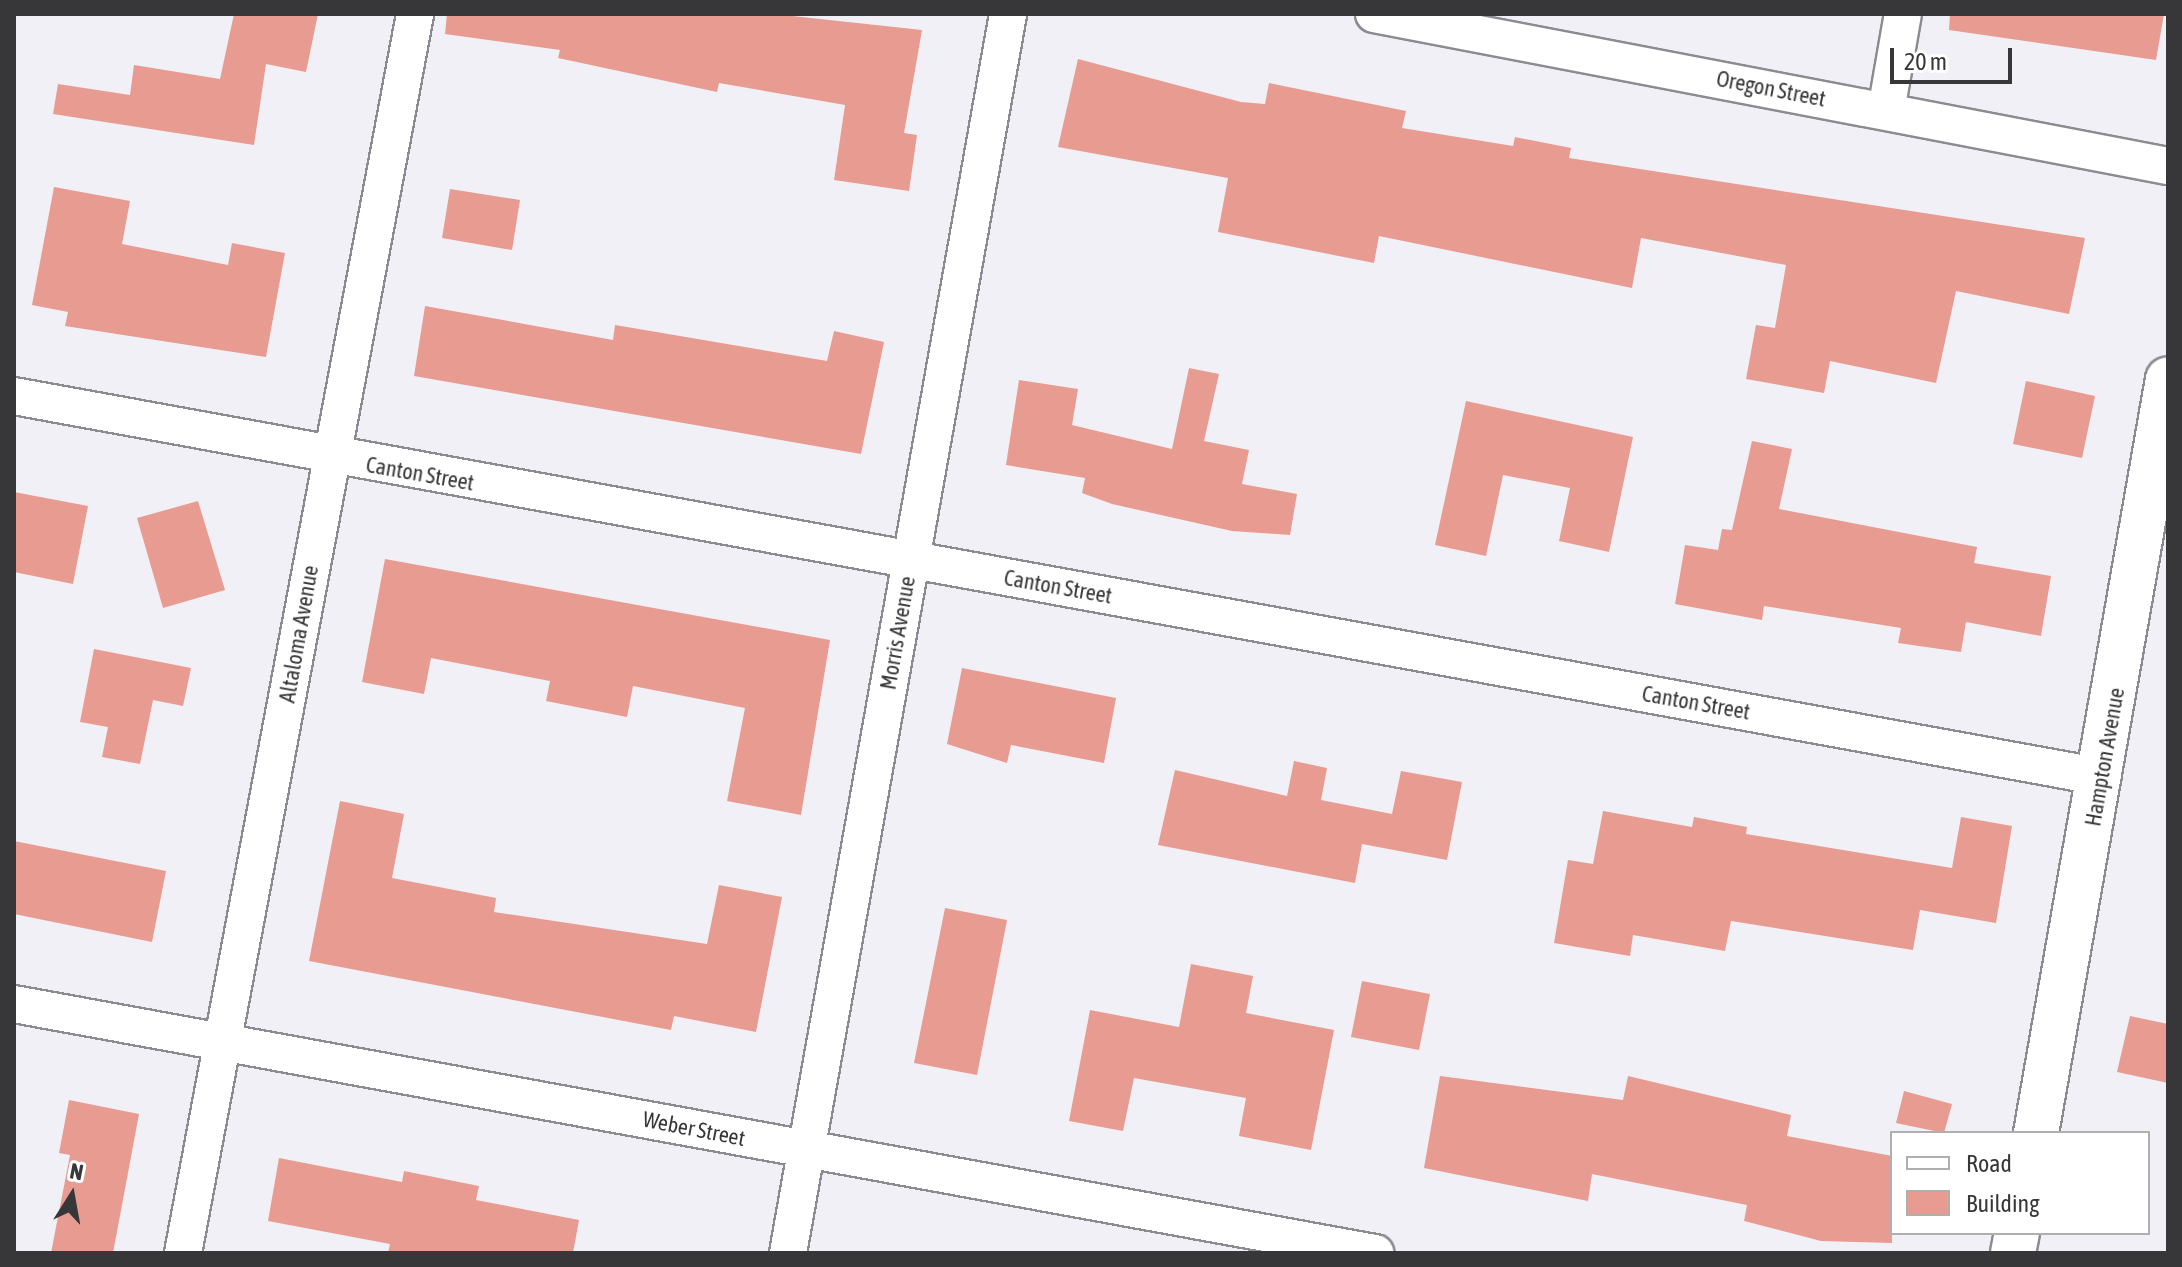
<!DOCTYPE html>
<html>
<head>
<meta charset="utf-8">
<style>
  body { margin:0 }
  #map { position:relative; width:2182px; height:1267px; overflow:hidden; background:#f1f0f7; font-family:"Asap Condensed",sans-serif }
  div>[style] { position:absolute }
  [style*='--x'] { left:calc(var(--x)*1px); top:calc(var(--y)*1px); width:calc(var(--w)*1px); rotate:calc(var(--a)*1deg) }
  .building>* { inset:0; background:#e89b91 }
  .roads { filter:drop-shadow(2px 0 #8b8b91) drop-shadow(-2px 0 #8b8b91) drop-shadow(0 2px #8b8b91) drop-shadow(0 -2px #8b8b91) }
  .minor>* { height:36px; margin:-18px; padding:0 18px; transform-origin:18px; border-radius:18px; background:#fff }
  .tertiary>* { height:44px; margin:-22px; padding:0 22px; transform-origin:22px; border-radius:22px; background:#fff }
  span { translate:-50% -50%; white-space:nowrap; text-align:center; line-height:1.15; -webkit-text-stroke:8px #fff; paint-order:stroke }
  .street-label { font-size:22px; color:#373739 }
  .frame { position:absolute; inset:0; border:16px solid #373739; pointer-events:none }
  .legend { position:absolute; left:1890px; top:1131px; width:260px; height:104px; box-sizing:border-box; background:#fff; border:2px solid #afafb0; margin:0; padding:10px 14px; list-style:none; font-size:24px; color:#373739 }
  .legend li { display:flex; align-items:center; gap:16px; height:40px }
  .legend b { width:40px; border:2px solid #afafb0 }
  .north { position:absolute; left:32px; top:1155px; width:80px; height:80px; -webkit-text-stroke:6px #fff; paint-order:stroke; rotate:11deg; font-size:22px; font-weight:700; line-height:32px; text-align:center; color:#373739 }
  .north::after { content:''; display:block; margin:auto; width:28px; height:36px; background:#373739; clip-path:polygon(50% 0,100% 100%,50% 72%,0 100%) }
  .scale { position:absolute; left:1890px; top:48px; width:122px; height:36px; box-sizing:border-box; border:4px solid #373739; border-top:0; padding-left:10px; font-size:24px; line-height:28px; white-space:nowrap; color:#373739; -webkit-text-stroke:6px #fff; paint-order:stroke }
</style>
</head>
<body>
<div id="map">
  <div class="building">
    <div style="clip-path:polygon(234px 14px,318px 14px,306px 72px,266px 64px,254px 145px,53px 114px,58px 84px,130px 95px,134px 65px,220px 79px)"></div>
    <div style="clip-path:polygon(447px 14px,774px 14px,922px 30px,904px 133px,917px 135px,909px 191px,834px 180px,845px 105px,719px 83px,717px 92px,558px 58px,560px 50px,445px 34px)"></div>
    <div style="clip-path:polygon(1950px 14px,2164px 14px,2156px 60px,1949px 30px)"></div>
    <div style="clip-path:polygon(1078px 59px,1241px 102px,1265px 104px,1269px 83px,1406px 111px,1402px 128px,1513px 146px,1515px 137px,1571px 148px,1569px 158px,2085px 238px,2069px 314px,1956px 291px,1936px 383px,1830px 361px,1824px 393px,1746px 379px,1756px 325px,1775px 328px,1786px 265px,1641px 238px,1632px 288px,1379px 236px,1374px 263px,1218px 232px,1228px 178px,1058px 147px)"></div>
    <div style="clip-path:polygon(54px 187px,130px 201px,122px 244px,228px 265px,232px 243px,285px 253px,266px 357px,65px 326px,68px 312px,32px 305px)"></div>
    <div style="clip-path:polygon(450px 189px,520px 200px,512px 250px,442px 238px)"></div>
    <div style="clip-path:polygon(425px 306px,613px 340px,615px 325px,827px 361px,834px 331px,884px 342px,861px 454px,414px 376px)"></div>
    <div style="clip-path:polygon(1189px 368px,1219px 374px,1204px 441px,1249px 450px,1242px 484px,1297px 494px,1290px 535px,1232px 531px,1112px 504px,1082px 493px,1085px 478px,1006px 465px,1019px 380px,1078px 389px,1072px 425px,1172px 449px)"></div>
    <div style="clip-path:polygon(2026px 381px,2095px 396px,2082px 458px,2013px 444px)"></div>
    <div style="clip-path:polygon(1466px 401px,1633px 437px,1609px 552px,1559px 541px,1570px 488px,1503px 475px,1486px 556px,1435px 545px)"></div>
    <div style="clip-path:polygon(1752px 441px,1792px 449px,1779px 509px,1977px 547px,1974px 563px,2051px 576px,2041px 636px,1966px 622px,1961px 652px,1898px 643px,1901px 628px,1764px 606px,1762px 620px,1675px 604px,1685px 545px,1718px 550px,1722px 529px,1732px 530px)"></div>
    <div style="clip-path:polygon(14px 492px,88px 506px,73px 584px,14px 572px)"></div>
    <div style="clip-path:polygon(198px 501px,225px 590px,163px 608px,137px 518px)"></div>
    <div style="clip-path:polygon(385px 559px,830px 640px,801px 815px,727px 801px,745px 708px,633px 686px,627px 717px,546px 701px,550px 681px,431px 658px,424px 694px,362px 682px)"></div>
    <div style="clip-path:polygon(94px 649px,191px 668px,183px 706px,153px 700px,140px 764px,102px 757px,108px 727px,80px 722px)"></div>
    <div style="clip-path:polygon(962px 668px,1116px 698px,1104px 763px,1011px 745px,1007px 763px,947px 744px)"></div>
    <div style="clip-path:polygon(1294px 761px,1327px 768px,1321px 800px,1392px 814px,1401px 771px,1462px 782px,1447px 860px,1362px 844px,1355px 883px,1158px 845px,1175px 770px,1287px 796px)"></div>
    <div style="clip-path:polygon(340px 801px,404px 814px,392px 878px,496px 898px,494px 912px,707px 944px,719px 885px,782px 897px,756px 1032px,674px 1016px,671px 1030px,309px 961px)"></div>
    <div style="clip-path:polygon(1603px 811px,1692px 827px,1694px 817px,1747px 827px,1746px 834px,1952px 868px,1961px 817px,2012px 826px,1996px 923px,1920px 910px,1913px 950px,1731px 921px,1725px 951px,1633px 935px,1630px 956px,1554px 943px,1568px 860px,1593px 864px)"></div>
    <div style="clip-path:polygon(14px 841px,166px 871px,152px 942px,14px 914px)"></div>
    <div style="clip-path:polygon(945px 908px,1007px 920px,977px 1075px,914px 1063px)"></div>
    <div style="clip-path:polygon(1191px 964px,1253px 976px,1246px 1013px,1334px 1030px,1311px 1150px,1239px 1136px,1246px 1098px,1134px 1078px,1123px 1131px,1069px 1121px,1090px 1010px,1179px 1027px)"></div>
    <div style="clip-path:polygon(1362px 981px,1430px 994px,1419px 1050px,1351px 1037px)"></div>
    <div style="clip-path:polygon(2130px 1016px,2168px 1024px,2168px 1083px,2117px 1072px)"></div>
    <div style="clip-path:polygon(1440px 1076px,1623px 1100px,1628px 1076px,1791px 1115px,1787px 1136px,1892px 1156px,1892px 1243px,1821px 1241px,1744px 1221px,1747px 1205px,1592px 1174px,1588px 1201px,1424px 1168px)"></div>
    <div style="clip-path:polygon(1904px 1091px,1952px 1104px,1944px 1133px,1896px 1123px)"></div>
    <div style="clip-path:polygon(69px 1100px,139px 1114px,113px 1253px,51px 1253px,70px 1155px,59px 1153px)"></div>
    <div style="clip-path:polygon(279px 1158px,402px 1182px,404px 1171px,479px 1186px,476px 1200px,579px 1220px,573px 1253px,388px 1253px,390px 1244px,268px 1221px)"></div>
  </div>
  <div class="roads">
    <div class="minor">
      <div style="--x:1374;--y:14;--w:808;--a:10.84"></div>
      <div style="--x:1886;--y:111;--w:98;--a:-80.1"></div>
      <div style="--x:14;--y:396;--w:2123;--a:10.34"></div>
      <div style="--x:14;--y:1004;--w:1384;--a:10.37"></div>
      <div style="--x:183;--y:1253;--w:1261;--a:-79.39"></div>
      <div style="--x:788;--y:1253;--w:1258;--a:-79.93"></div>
    </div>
    <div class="tertiary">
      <div style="--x:2036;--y:1133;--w:765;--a:-80.07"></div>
      <div style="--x:2013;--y:1253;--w:20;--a:-79"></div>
    </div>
  </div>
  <div class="street-label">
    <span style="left:1771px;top:89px;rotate:11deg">Oregon Street</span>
    <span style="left:420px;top:474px;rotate:10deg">Canton Street</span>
    <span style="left:1058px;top:587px;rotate:10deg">Canton Street</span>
    <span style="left:898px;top:633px;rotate:-80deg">Morris Avenue</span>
    <span style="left:299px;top:634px;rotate:-80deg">Altaloma Avenue</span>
    <span style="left:1696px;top:703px;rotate:10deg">Canton Street</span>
    <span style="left:2105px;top:757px;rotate:-80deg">Hampton Avenue</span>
    <span style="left:694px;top:1129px;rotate:11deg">Weber Street</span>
  </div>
  <div class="frame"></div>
  <ul class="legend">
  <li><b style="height:10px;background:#fff"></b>Road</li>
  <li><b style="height:22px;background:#e89b91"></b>Building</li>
  </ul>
  <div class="north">N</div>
  <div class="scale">20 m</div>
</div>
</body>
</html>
